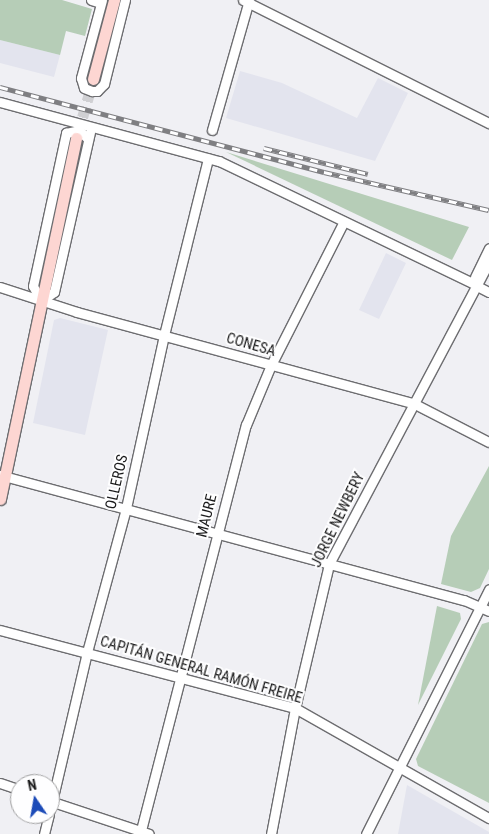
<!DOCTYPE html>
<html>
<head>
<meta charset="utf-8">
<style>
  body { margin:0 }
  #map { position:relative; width:489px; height:834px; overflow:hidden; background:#f0f0f4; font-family:"Roboto Condensed",sans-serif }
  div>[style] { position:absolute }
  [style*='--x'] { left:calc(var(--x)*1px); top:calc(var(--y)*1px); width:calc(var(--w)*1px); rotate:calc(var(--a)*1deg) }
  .built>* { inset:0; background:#e3e4ee }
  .green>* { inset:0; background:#b6cdb7 }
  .major-tunnel>* { height:11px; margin-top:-5.5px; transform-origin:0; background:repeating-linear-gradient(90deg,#d0d0d3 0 11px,transparent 0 16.5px) }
  .roads { filter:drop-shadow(1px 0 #6d6d70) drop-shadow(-1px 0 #6d6d70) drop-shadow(0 1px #6d6d70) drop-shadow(0 -1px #6d6d70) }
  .minor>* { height:9px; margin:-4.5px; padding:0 4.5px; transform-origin:4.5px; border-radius:4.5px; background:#fff }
  .major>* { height:11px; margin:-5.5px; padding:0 5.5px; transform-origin:5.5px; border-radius:5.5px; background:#fdd6d2 }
  .rail>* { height:4.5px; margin-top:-2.25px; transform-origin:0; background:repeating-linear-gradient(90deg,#fefeff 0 8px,#7f7f82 0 16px); box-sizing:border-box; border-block:1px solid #7f7f82 }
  span { translate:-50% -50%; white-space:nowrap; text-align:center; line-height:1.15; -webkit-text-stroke:4px #fefeff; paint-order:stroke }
  .street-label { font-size:15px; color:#1a1a1b }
  .north { position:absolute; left:10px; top:774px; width:50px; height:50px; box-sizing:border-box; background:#fefeff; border:1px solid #a3a3a4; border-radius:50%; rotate:348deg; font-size:14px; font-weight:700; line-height:20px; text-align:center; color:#1a1a1b }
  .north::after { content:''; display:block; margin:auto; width:18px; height:22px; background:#1c4bb8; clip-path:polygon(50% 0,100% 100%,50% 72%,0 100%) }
</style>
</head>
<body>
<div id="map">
  <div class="built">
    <div style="clip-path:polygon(0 40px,60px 55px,54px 77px,0 63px)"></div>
    <div style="clip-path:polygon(240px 71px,282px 83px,357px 118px,378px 78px,408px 93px,375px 161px,226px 118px)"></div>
    <div style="clip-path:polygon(386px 253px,406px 263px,379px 319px,359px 310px)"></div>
    <div style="clip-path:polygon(60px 318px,108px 330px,85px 435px,33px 423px,54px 320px)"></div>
    <div style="clip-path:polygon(407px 785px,489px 832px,489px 834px,398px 834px)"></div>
  </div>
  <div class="green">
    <div style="clip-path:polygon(0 0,62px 0,92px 9px,85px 36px,66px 31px,60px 55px,0 40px)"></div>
    <div style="clip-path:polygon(226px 152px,469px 227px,452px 260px)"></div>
    <div style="clip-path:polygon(489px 466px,489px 569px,480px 588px,471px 592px,441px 584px,451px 536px)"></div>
    <div style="clip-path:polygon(437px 606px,460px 613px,461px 619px,418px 705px)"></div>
    <div style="clip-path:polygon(489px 622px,489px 803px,418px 766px,416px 759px,482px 624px)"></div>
  </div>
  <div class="major-tunnel">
    <div style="--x:78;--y:133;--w:54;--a:-73.9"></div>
  </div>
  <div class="roads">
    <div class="minor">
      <div style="--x:91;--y:0;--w:10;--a:17"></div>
      <div style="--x:102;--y:0;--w:81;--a:105.1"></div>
      <div style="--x:81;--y:78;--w:10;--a:73"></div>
      <div style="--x:84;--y:88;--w:9;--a:21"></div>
      <div style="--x:92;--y:91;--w:5;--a:0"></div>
      <div style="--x:97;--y:91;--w:10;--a:-45"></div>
      <div style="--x:104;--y:84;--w:87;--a:-76"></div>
      <div style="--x:243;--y:0;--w:275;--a:26.6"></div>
      <div style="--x:0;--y:102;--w:227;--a:15.1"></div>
      <div style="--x:219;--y:161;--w:281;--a:25.7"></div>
      <div style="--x:212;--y:130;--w:135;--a:-74.1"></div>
      <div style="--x:475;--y:277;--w:32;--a:-64"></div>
      <div style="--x:477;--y:286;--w:13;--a:27"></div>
      <div style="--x:0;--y:287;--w:81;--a:18"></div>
      <div style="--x:77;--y:312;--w:348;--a:15.2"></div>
      <div style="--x:413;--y:403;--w:85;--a:27.2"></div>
      <div style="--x:41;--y:301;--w:17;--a:-118"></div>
      <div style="--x:33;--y:286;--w:157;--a:-77.8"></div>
      <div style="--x:66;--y:133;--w:13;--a:-13"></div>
      <div style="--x:79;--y:130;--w:11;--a:45"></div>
      <div style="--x:41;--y:301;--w:16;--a:-35"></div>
      <div style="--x:54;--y:292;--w:164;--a:-77.3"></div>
      <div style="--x:0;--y:475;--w:481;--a:15.1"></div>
      <div style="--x:464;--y:600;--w:27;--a:24"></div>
      <div style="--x:0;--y:630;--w:305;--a:14.8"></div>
      <div style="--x:295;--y:708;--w:223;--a:29.6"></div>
      <div style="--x:0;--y:783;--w:21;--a:19"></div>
      <div style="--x:50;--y:801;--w:104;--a:18.4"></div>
      <div style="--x:50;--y:810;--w:162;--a:-76.8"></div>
      <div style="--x:87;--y:652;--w:149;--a:-74.8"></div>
      <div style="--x:126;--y:508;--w:177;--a:-77.6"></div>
      <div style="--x:164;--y:335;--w:182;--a:-76"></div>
      <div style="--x:44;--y:834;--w:21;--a:-76"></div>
      <div style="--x:140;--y:834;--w:423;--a:-75.5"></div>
      <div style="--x:246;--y:425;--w:65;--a:-67.4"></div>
      <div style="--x:271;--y:365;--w:161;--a:-63.1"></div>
      <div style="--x:271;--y:834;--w:128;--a:-79.2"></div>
      <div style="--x:295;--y:708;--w:148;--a:-76.7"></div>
      <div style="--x:329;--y:564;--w:342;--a:-62.1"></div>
      <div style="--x:366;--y:834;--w:274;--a:-63.3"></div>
    </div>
    <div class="major">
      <div style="--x:93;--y:79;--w:82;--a:-75.1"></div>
      <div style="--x:0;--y:499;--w:369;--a:-78.1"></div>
    </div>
  </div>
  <div class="rail">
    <div style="--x:0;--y:87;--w:335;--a:14.7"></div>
    <div style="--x:324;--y:172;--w:169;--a:13"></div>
    <div style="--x:264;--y:148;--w:107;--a:14"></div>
  </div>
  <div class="street-label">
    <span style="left:251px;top:345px;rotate:16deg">CONESA</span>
    <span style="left:117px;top:482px;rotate:-77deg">OLLEROS</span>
    <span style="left:207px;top:516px;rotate:-76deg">MAURE</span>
    <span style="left:338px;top:520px;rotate:-64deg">JORGE NEWBERY</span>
    <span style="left:201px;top:670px;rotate:16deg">CAPITÁN GENERAL RAMÓN FREIRE</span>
  </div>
  <div class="north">N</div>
</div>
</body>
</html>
